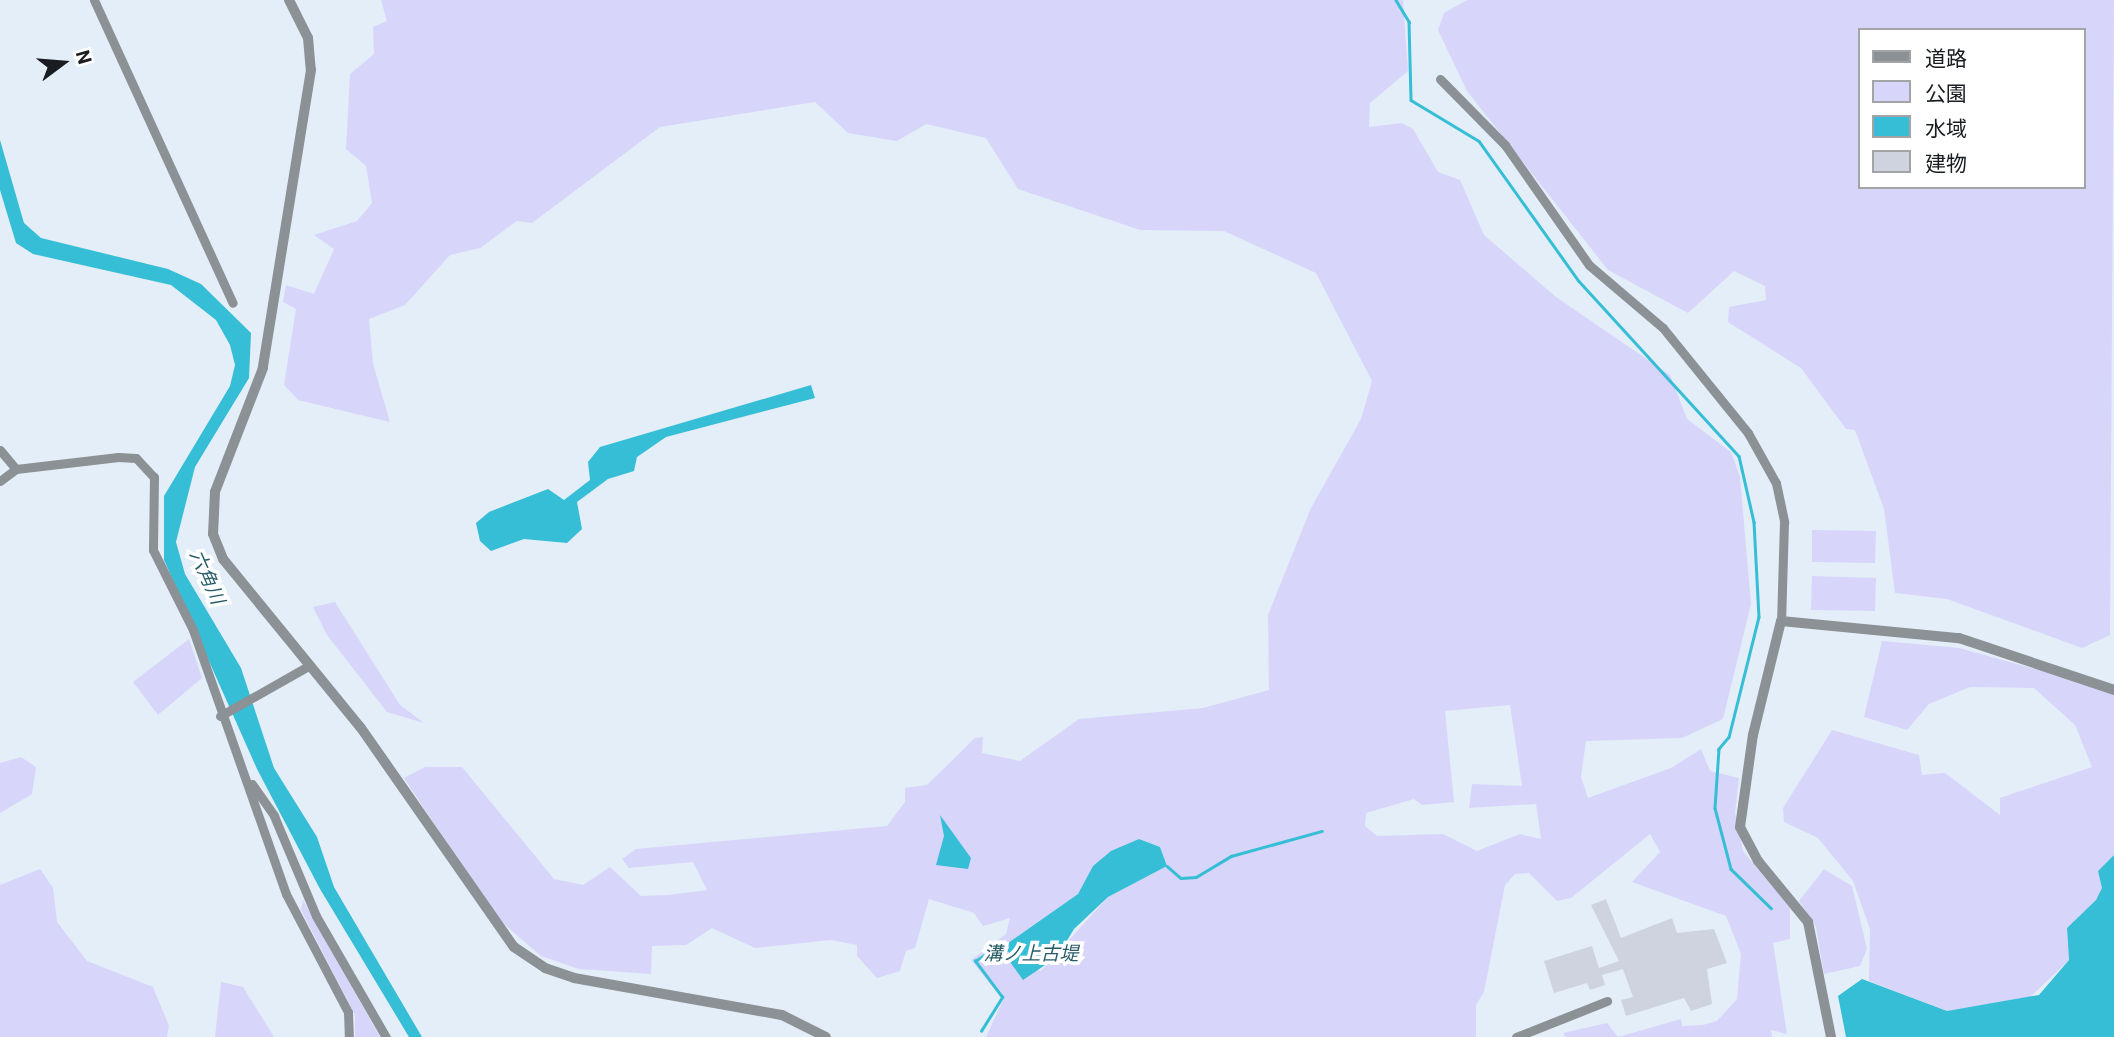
<!DOCTYPE html>
<html>
<head>
<meta charset="utf-8">
<style>
  body { margin:0 }
  #map { position:relative; width:2114px; height:1037px; overflow:hidden; background:#e4eef8; font-family:Roboto,"Noto Sans JP",sans-serif }
  div>[style] { position:absolute }
  [style*='--x'] { left:calc(var(--x)*1px); top:calc(var(--y)*1px); width:calc(var(--w)*1px); rotate:calc(var(--a)*1deg) }
  .green>* { inset:0; background:#d7d5fa }
  .water>* { inset:0; background:#35bed5 }
  .stream>* { height:2.5px; margin:-1.25px; padding:0 1.25px; transform-origin:1.25px; border-radius:1.25px; background:#35bed5 }
  .building>* { inset:0; background:#ced3df }
  .minor>* { height:9px; margin:-4.5px; padding:0 4.5px; transform-origin:4.5px; border-radius:4.5px; background:#8b9194 }
  .tertiary>* { height:10px; margin:-5px; padding:0 5px; transform-origin:5px; border-radius:5px; background:#8b9194 }
  span { translate:-50% -50%; white-space:nowrap; text-align:center; line-height:1.15; -webkit-text-stroke:7px #fff; paint-order:stroke }
  .water-label { font-size:19px; color:#275d67; font-style:italic }
  .legend { position:absolute; left:1858px; top:28px; width:228px; height:161px; box-sizing:border-box; background:#fff; border:2px solid #a3a4a6; margin:0; padding:9px 12px; list-style:none; font-size:21px; color:#191c20 }
  .legend li { display:flex; align-items:center; gap:14px; height:35px }
  .legend b { width:35px; border:2px solid #a3a4a6 }
  .north { position:absolute; left:28px; top:28px; width:70px; height:70px; -webkit-text-stroke:5px #fff; paint-order:stroke; rotate:74deg; font-size:19px; font-weight:700; line-height:28px; text-align:center; color:#191c20 }
  .north::after { content:''; display:block; margin:auto; width:24px; height:32px; background:#191c20; clip-path:polygon(50% 0,100% 100%,50% 72%,0 100%) }
</style>
</head>
<body>
<div id="map">
  <div class="green">
    <div style="clip-path:polygon(evenodd,381px 0,1403px 0,1408px 71px,1370px 103px,1369px 127px,1402px 123px,1413px 129px,1438px 172px,1460px 180px,1484px 235px,1556px 297px,1670px 375px,1687px 419px,1731px 452px,1740px 477px,1751px 604px,1723px 719px,1682px 738px,1586px 741px,1581px 777px,1588px 798px,1671px 768px,1701px 749px,1710px 771px,1739px 778px,1735px 813px,1743px 851px,1790px 908px,1790px 939px,1773px 943px,1787px 1034px,1771px 1030px,1772px 1037px,1566px 1037px,1563px 1033px,1607px 1023px,1618px 1037px,1681px 1019px,1682px 1026px,1703px 1025px,1717px 1021px,1737px 999px,1741px 954px,1726px 916px,1632px 882px,1660px 852px,1650px 834px,1571px 898px,1557px 901px,1529px 873px,1515px 874px,1505px 885px,1484px 992px,1476px 1005px,1476px 1037px,986px 1037px,1003px 1000px,971px 960px,1006px 934px,1010px 918px,983px 926px,974px 913px,929px 899px,915px 948px,906px 951px,900px 971px,877px 978px,857px 956px,857px 945px,831px 940px,755px 948px,712px 928px,686px 945px,652px 946px,651px 974px,579px 969px,541px 956px,496px 917px,404px 778px,425px 767px,462px 767px,554px 879px,583px 885px,610px 867px,641px 896px,669px 895px,707px 890px,693px 862px,629px 868px,622px 859px,636px 849px,887px 826px,905px 802px,905px 788px,927px 785px,975px 738px,983px 737px,982px 753px,1020px 761px,1079px 719px,1203px 708px,1269px 690px,1268px 615px,1311px 508px,1361px 419px,1372px 381px,1316px 273px,1224px 231px,1140px 230px,1018px 189px,986px 138px,926px 124px,897px 141px,848px 133px,815px 102px,660px 127px,532px 223px,517px 221px,480px 248px,450px 255px,405px 305px,369px 319px,373px 364px,390px 422px,298px 400px,284px 385px,296px 309px,283px 302px,286px 285px,314px 294px,334px 249px,314px 235px,357px 221px,372px 203px,366px 166px,346px 149px,350px 74px,374px 54px,373px 27px,387px 21px,381px 0,1510px 705px,1522px 786px,1472px 784px,1469px 808px,1536px 804px,1541px 839px,1520px 834px,1477px 851px,1443px 834px,1377px 836px,1365px 826px,1366px 813px,1414px 799px,1422px 805px,1454px 802px,1445px 711px,1510px 705px,381px 0,1139px 839px,1160px 847px,1167px 866px,1108px 897px,1041px 971px,1010px 962px,1008px 943px,1078px 894px,1093px 866px,1139px 839px)"></div>
    <div style="clip-path:polygon(evenodd,1467px 0,2114px 0,2110px 635px,2082px 648px,1947px 599px,1895px 593px,1884px 509px,1855px 430px,1846px 429px,1801px 368px,1728px 322px,1729px 307px,1766px 300px,1765px 286px,1734px 271px,1688px 313px,1608px 270px,1467px 91px,1438px 30px,1444px 13px,1467px 0,1860px 30px,2084px 30px,2084px 187px,1860px 187px,1860px 30px)"></div>
    <div style="clip-path:polygon(1812px 530px,1876px 531px,1875px 563px,1812px 562px)"></div>
    <div style="clip-path:polygon(1812px 576px,1876px 578px,1875px 611px,1811px 610px)"></div>
    <div style="clip-path:polygon(335px 602px,400px 705px,424px 723px,387px 712px,327px 635px,313px 607px)"></div>
    <div style="clip-path:polygon(189px 639px,202px 678px,158px 715px,133px 682px)"></div>
    <div style="clip-path:polygon(1882px 641px,1959px 648px,2114px 691px,2114px 855px,2098px 871px,2103px 888px,2096px 900px,2067px 928px,2069px 960px,2027px 1000px,1947px 1011px,1869px 981px,1870px 929px,1853px 881px,1818px 838px,1784px 822px,1783px 808px,1832px 730px,1919px 755px,1922px 775px,1945px 773px,2000px 815px,2000px 798px,2092px 767px,2075px 725px,2034px 688px,1970px 687px,1929px 704px,1907px 730px,1864px 717px)"></div>
    <div style="clip-path:polygon(21px 757px,36px 767px,32px 794px,0 813px,0 763px)"></div>
    <div style="clip-path:polygon(40px 869px,53px 888px,57px 922px,87px 961px,153px 987px,169px 1026px,167px 1037px,0 1037px,0 885px)"></div>
    <div style="clip-path:polygon(1824px 869px,1852px 886px,1867px 949px,1860px 966px,1824px 974px,1816px 927px,1799px 901px)"></div>
    <div style="clip-path:polygon(303px 900px,380px 1037px,355px 1037px,355px 1015px,301px 910px)"></div>
    <div style="clip-path:polygon(221px 982px,243px 987px,274px 1037px,215px 1037px)"></div>
  </div>
  <div class="water">
    <div style="clip-path:polygon(0 140px,24px 223px,41px 238px,168px 269px,201px 284px,251px 333px,249px 378px,195px 467px,176px 542px,185px 574px,241px 668px,274px 768px,317px 837px,334px 887px,422px 1037px,409px 1037px,320px 889px,257px 769px,164px 560px,164px 496px,230px 386px,235px 365px,230px 345px,216px 320px,171px 285px,33px 254px,16px 243px,0 190px)"></div>
    <div style="clip-path:polygon(811px 385px,815px 398px,666px 437px,637px 457px,634px 471px,608px 479px,577px 502px,582px 529px,567px 543px,524px 539px,491px 551px,480px 541px,476px 523px,489px 512px,548px 489px,564px 500px,590px 480px,588px 462px,600px 447px)"></div>
    <div style="clip-path:polygon(940px 815px,971px 858px,968px 869px,936px 865px,944px 836px)"></div>
    <div style="clip-path:polygon(1139px 839px,1160px 847px,1167px 866px,1108px 897px,1074px 929px,1057px 957px,1023px 980px,1010px 962px,1008px 943px,1078px 894px,1093px 866px,1111px 851px)"></div>
    <div style="clip-path:polygon(2114px 855px,2114px 1037px,1846px 1037px,1838px 996px,1862px 979px,1947px 1011px,2039px 995px,2069px 960px,2067px 928px,2096px 900px,2102px 888px,2098px 871px)"></div>
  </div>
  <div class="stream">
    <div style="--x:1396;--y:0;--w:26;--a:59"></div>
    <div style="--x:1409;--y:22;--w:78;--a:88.5"></div>
    <div style="--x:1411;--y:100;--w:79;--a:31.1"></div>
    <div style="--x:1479;--y:141;--w:172;--a:54.5"></div>
    <div style="--x:1579;--y:281;--w:237;--a:47.6"></div>
    <div style="--x:1739;--y:456;--w:68;--a:77.2"></div>
    <div style="--x:1754;--y:522;--w:95;--a:87"></div>
    <div style="--x:1759;--y:617;--w:124;--a:104"></div>
    <div style="--x:1729;--y:737;--w:16;--a:130"></div>
    <div style="--x:1719;--y:749;--w:59;--a:93.9"></div>
    <div style="--x:1715;--y:808;--w:63;--a:75.3"></div>
    <div style="--x:1731;--y:869;--w:56;--a:44.3"></div>
    <div style="--x:1167;--y:866;--w:18;--a:41"></div>
    <div style="--x:1181;--y:878;--w:15;--a:-4"></div>
    <div style="--x:1196;--y:877;--w:41;--a:-31"></div>
    <div style="--x:1231;--y:856;--w:94;--a:-15.4"></div>
    <div style="--x:981;--y:1031;--w:40;--a:-58"></div>
    <div style="--x:1002;--y:997;--w:45;--a:-126.9"></div>
    <div style="--x:975;--y:961;--w:22;--a:-32"></div>
    <div style="--x:994;--y:949;--w:15;--a:4"></div>
  </div>
  <div class="building">
    <div style="clip-path:polygon(1606px 899px,1621px 938px,1672px 918px,1677px 933px,1714px 929px,1727px 963px,1707px 969px,1712px 1004px,1691px 1011px,1684px 998px,1626px 1016px,1621px 1000px,1633px 997px,1623px 969px,1602px 975px,1605px 985px,1590px 990px,1587px 983px,1554px 993px,1544px 961px,1592px 946px,1599px 968px,1619px 961px,1591px 905px)"></div>
  </div>
  <div class="minor">
    <div style="--x:94;--y:0;--w:333;--a:65.4"></div>
    <div style="--x:1440;--y:79;--w:93;--a:45.4"></div>
    <div style="--x:1505;--y:145;--w:146;--a:55"></div>
    <div style="--x:1589;--y:265;--w:97;--a:40.4"></div>
    <div style="--x:1663;--y:328;--w:135;--a:51"></div>
    <div style="--x:1748;--y:433;--w:57;--a:60.8"></div>
    <div style="--x:1776;--y:483;--w:40;--a:78"></div>
    <div style="--x:1784;--y:522;--w:99;--a:91.7"></div>
    <div style="--x:0;--y:450;--w:25;--a:50"></div>
    <div style="--x:16;--y:469;--w:103;--a:-6.7"></div>
    <div style="--x:118;--y:457;--w:18;--a:3"></div>
    <div style="--x:136;--y:458;--w:26;--a:47"></div>
    <div style="--x:154;--y:477;--w:73;--a:90.8"></div>
    <div style="--x:153;--y:550;--w:89;--a:63.4"></div>
    <div style="--x:193;--y:630;--w:280;--a:70.6"></div>
    <div style="--x:286;--y:894;--w:133;--a:62.3"></div>
    <div style="--x:348;--y:1012;--w:25;--a:88"></div>
    <div style="--x:0;--y:481;--w:20;--a:-37"></div>
    <div style="--x:220;--y:716;--w:103;--a:-29.5"></div>
    <div style="--x:252;--y:784;--w:39;--a:55"></div>
    <div style="--x:274;--y:816;--w:108;--a:67.2"></div>
    <div style="--x:316;--y:916;--w:140;--a:60"></div>
    <div style="--x:1516;--y:1037;--w:98;--a:-21.6"></div>
  </div>
  <div class="tertiary">
    <div style="--x:289;--y:0;--w:42;--a:63.4"></div>
    <div style="--x:308;--y:38;--w:32;--a:85"></div>
    <div style="--x:311;--y:70;--w:302;--a:99.2"></div>
    <div style="--x:263;--y:368;--w:133;--a:111.2"></div>
    <div style="--x:215;--y:492;--w:42;--a:92.7"></div>
    <div style="--x:213;--y:534;--w:27;--a:68"></div>
    <div style="--x:223;--y:559;--w:218;--a:50.8"></div>
    <div style="--x:361;--y:728;--w:267;--a:55.1"></div>
    <div style="--x:514;--y:947;--w:37;--a:34"></div>
    <div style="--x:545;--y:968;--w:31;--a:19"></div>
    <div style="--x:574;--y:978;--w:211;--a:10.1"></div>
    <div style="--x:782;--y:1015;--w:49;--a:26.6"></div>
    <div style="--x:1831;--y:1037;--w:117;--a:-101.3"></div>
    <div style="--x:1808;--y:922;--w:79;--a:-129.3"></div>
    <div style="--x:1758;--y:861;--w:38;--a:-118"></div>
    <div style="--x:1740;--y:827;--w:93;--a:-82"></div>
    <div style="--x:1753;--y:735;--w:117;--a:-76.2"></div>
    <div style="--x:1781;--y:621;--w:179;--a:5.5"></div>
    <div style="--x:1959;--y:638;--w:163;--a:18.5"></div>
  </div>
  <div class="water-label">
    <span style="left:207px;top:577px;rotate:66deg">六角川</span>
    <span style="left:1031px;top:954px">溝ノ上古堤</span>
  </div>
  <ul class="legend">
  <li><b style="height:9px;background:#8b9194"></b>道路</li>
  <li><b style="height:19px;background:#d7d5fa"></b>公園</li>
  <li><b style="height:19px;background:#35bed5"></b>水域</li>
  <li><b style="height:19px;background:#ced3df"></b>建物</li>
  </ul>
  <div class="north">N</div>
</div>
</body>
</html>
